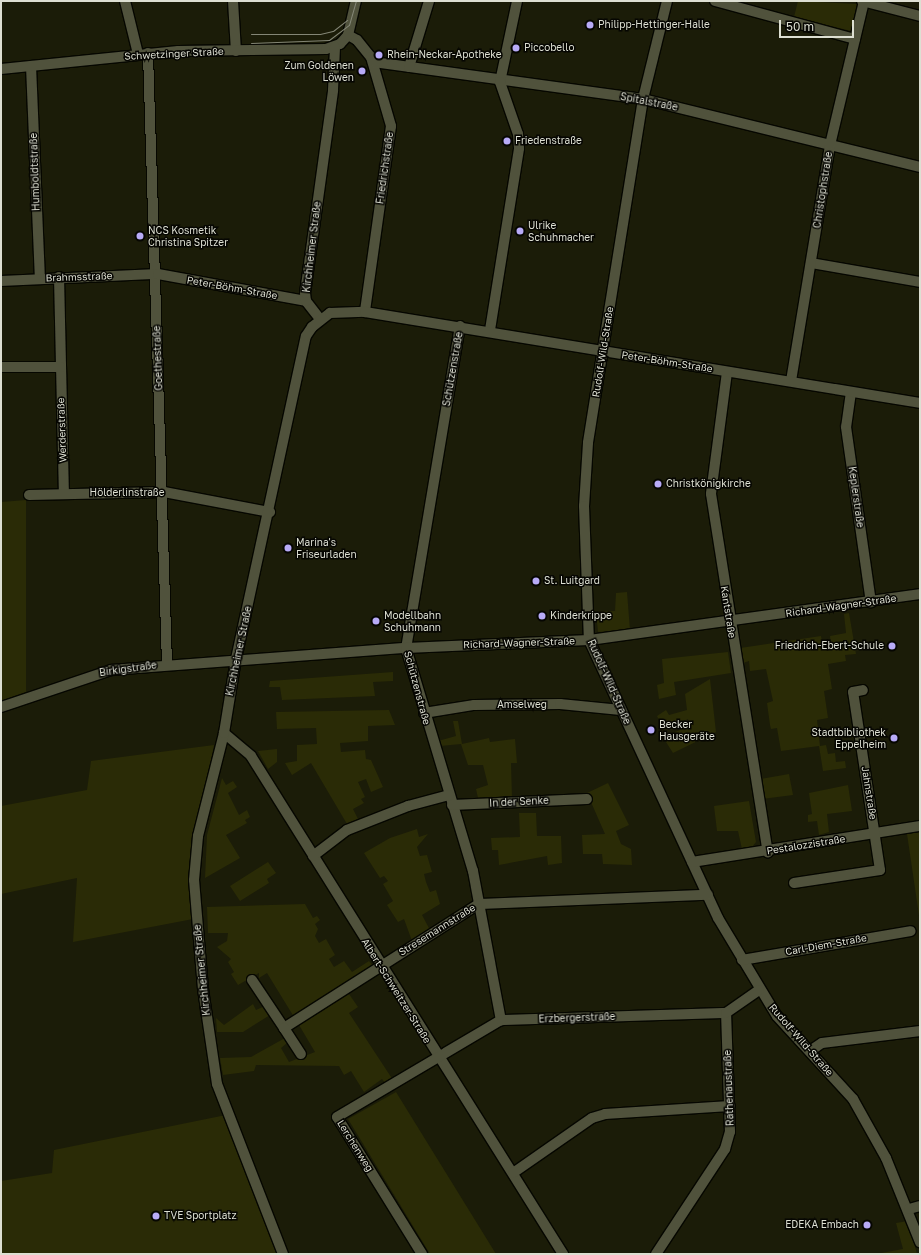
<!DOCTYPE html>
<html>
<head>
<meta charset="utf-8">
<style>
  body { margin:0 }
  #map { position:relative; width:921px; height:1255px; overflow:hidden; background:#1b1c08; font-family:"Golos Text",sans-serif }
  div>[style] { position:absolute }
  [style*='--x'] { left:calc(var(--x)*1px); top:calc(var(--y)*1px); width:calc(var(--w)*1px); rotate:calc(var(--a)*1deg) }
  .green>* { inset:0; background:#2a2b06 }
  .roads { filter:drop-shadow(1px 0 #060700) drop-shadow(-1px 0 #060700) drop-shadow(0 1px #060700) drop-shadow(0 -1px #060700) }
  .minor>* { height:10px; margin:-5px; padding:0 5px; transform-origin:5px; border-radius:5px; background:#50523c }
  .tram>* { height:1px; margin:-0.5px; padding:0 0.5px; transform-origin:0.5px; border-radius:0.5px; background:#848676 }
  .dots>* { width:11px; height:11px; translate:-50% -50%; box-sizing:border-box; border:2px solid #060602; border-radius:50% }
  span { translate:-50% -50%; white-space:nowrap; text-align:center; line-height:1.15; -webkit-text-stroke:3px #060602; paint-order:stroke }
  .poi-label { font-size:10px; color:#dddfd2 }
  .left { translate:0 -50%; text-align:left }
  .right { translate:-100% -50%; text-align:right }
  .street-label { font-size:10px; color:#dddfd2 }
  .frame { position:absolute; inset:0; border:2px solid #dddfd2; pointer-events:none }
  .scale { position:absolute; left:779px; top:20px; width:75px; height:18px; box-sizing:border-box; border:2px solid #dddfd2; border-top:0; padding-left:5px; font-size:12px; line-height:14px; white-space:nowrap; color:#dddfd2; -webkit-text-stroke:3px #060602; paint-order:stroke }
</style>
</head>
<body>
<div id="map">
  <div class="green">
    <div style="clip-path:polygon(798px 1px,857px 4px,851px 31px,794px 17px)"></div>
    <div style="clip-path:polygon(26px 500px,26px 692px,1px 701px,1px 502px)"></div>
    <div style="clip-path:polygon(627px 592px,630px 630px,598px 632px,596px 612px,615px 611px,616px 593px)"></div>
    <div style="clip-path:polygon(849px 613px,856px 654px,845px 655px,846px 661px,828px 664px,832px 689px,824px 691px,828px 718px,817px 720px,820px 746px,826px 745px,828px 754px,835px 753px,836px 762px,845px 761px,846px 768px,823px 771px,819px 746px,781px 751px,777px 728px,771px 729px,770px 725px,767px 703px,773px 701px,766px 669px,750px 671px,749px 661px,743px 663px,740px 648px,821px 636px,823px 647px,831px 646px,830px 636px,846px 633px,844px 614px)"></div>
    <div style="clip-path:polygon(728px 652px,731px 673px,674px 682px,676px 695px,659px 699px,657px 685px,664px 683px,662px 659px)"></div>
    <div style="clip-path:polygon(393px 672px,393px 681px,373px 682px,375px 696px,282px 700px,280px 687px,269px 687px,270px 681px)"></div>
    <div style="clip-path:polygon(710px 679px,716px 732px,673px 753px,666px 742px,668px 735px,689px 726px,688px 719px,671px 728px,666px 719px,660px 722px,657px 716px,666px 710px,669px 715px,687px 710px,685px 694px)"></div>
    <div style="clip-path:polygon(389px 710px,395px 725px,368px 726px,368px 741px,340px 743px,341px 752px,365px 750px,366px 759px,371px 760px,383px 787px,371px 792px,366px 779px,358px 782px,365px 797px,361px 799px,364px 803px,353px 809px,358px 819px,347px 824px,311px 763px,292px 775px,285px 763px,297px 761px,297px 745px,317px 744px,316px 728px,277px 729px,276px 712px)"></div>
    <div style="clip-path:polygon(453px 721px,458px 721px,462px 744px,489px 738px,490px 742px,515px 739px,517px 763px,511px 763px,512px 798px,478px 798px,476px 789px,488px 785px,483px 765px,468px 765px,461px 744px,440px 746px,438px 741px,456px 736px)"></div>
    <div style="clip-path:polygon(214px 745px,205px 791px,193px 919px,73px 942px,77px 878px,1px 894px,1px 806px,87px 790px,91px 761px)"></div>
    <div style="clip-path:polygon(277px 749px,277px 762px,268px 769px,258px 751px)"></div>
    <div style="clip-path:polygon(789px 774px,793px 795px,762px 799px,760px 779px)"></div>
    <div style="clip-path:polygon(222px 778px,226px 785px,233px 781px,237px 787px,228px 793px,239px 815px,247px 810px,250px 817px,245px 820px,247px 823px,226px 835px,240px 858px,205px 878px,207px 835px)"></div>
    <div style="clip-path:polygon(608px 783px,629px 825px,616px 831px,621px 844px,631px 849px,632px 865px,603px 864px,602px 854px,583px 854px,582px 835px,605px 834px,587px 793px)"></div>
    <div style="clip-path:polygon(848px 785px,852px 811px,827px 814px,829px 832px,819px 835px,817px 821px,808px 822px,808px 815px,812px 814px,809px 793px)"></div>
    <div style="clip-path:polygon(749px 801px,756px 842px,752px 847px,742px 849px,738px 831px,717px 831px,714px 806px)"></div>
    <div style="clip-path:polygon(519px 813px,536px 813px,537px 836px,561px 836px,562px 863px,548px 865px,547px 856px,499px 865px,498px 850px,492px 850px,491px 838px,520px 837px)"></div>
    <div style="clip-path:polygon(417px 829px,419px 837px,428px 834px,417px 847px,420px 856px,427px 855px,432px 872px,424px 874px,426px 882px,430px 892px,436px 890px,440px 904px,422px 915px,430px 930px,412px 941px,404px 919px,398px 922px,387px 905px,393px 901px,383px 884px,388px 881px,384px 876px,380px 878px,364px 853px,390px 838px)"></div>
    <div style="clip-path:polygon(920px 832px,920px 922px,907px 834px)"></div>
    <div style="clip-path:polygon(268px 862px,276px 873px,267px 879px,269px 883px,240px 901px,230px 886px)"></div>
    <div style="clip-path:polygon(305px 904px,313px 918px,317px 916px,320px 920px,315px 924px,318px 929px,315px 936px,319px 943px,326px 939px,335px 955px,329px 959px,334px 967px,344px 961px,352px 972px,369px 961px,372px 965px,294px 1017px,267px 973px,259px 978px,259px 973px,238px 985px,231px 974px,234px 972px,228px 962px,231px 959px,217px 947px,227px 941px,228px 933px,208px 933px,207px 907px)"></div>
    <div style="clip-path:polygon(349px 994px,358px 1007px,349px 1013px,393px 1080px,386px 1084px,382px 1079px,364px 1092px,351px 1071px,344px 1075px,339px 1066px,256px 1065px,254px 1071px,223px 1075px,220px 1058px,251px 1057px,285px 1038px,287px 1043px,281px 1048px,289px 1062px,315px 1052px,299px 1025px)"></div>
    <div style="clip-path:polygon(253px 1004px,256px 1010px,265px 1006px,270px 1015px,243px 1032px,217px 1032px,216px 1018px,224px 1025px)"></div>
    <div style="clip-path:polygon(396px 1092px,496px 1254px,430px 1254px,348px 1119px)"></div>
    <div style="clip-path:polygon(226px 1115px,278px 1254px,1px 1254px,1px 1181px,52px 1173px,54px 1150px)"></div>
    <div style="clip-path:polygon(908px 1221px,917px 1254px,876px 1254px,903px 1249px,896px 1223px)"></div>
  </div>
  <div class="roads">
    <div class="minor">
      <div style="--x:125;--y:1;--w:55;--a:76.2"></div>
      <div style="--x:233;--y:1;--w:50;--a:86.6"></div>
      <div style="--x:667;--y:1;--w:101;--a:103.8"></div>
      <div style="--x:643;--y:99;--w:348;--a:99.1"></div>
      <div style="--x:588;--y:443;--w:63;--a:93.6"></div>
      <div style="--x:584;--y:506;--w:134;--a:87.9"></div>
      <div style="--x:589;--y:640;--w:306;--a:65.1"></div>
      <div style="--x:718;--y:918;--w:114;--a:59"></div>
      <div style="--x:777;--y:1016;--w:113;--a:47.5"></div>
      <div style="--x:853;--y:1099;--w:68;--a:60.8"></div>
      <div style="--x:886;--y:1158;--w:91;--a:68"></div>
      <div style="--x:715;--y:1;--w:145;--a:15.2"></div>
      <div style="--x:862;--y:1;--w:60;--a:14.5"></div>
      <div style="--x:348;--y:35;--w:10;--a:29"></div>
      <div style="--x:357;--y:40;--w:22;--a:51"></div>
      <div style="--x:371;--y:57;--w:72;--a:73.8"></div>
      <div style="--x:391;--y:126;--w:188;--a:98"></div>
      <div style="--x:148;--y:53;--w:611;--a:88.22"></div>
      <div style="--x:373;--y:62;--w:273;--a:7.8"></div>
      <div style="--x:643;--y:99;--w:285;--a:13.8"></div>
      <div style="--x:31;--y:66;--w:212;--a:87.6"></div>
      <div style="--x:409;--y:67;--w:69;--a:-73.1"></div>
      <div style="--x:1;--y:69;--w:178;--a:-5.8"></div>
      <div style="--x:178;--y:51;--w:148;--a:-0.8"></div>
      <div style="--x:326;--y:49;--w:15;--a:-20"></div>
      <div style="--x:340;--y:44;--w:12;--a:-48"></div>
      <div style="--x:348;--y:35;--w:35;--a:-77"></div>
      <div style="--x:500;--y:82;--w:83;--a:-78.1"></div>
      <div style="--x:811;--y:263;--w:111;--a:9.9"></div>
      <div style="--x:59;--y:277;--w:216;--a:88.7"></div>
      <div style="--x:1;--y:281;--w:157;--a:-2.6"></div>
      <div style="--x:158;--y:274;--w:150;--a:10.3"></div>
      <div style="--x:320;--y:319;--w:23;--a:-128"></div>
      <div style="--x:306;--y:301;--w:8;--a:-97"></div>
      <div style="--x:305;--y:293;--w:205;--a:-82.1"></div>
      <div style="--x:333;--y:90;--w:43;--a:-87.3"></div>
      <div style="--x:460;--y:326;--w:326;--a:99.5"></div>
      <div style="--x:406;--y:648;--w:233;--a:73.3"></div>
      <div style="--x:473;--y:871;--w:152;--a:79.4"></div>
      <div style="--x:490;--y:330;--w:184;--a:-80.9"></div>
      <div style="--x:519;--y:148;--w:14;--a:-94"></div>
      <div style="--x:518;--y:134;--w:55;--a:-109.1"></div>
      <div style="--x:1;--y:367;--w:60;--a:0"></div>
      <div style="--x:727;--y:372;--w:123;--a:97.5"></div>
      <div style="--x:711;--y:494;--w:363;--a:81"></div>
      <div style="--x:791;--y:381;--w:239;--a:-80.6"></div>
      <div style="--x:830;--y:145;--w:148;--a:-76.7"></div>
      <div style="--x:851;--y:392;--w:35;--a:98"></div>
      <div style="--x:846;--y:427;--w:177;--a:81.9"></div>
      <div style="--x:29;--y:495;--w:135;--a:-1.3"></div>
      <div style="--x:164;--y:492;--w:108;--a:10.7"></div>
      <div style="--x:1;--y:707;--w:116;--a:-18.6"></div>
      <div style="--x:111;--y:670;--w:296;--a:-4.3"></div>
      <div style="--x:406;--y:648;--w:183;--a:-2.5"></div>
      <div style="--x:589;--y:640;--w:334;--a:-7.9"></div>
      <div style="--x:424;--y:713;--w:51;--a:-9.1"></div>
      <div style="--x:474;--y:705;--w:86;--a:-0.7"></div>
      <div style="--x:560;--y:704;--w:61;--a:5.6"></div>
      <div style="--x:224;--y:733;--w:35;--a:40"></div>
      <div style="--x:251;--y:756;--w:588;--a:57.93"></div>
      <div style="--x:452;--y:805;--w:135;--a:-2.5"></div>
      <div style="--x:313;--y:856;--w:43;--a:-37.4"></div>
      <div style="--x:347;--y:830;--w:66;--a:-21.5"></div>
      <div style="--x:408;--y:806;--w:42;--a:-15"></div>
      <div style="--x:692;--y:862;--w:231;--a:-9"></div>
      <div style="--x:794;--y:883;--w:87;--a:-8.6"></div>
      <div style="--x:880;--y:870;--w:180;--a:-98.6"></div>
      <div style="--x:853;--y:692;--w:10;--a:-11"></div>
      <div style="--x:742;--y:960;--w:171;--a:-9.7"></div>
      <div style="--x:252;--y:980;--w:58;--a:56.3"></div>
      <div style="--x:284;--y:1028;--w:231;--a:-32.5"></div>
      <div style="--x:479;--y:904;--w:229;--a:-2.3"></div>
      <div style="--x:284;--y:1028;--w:31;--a:57"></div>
      <div style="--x:810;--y:1051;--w:14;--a:-34"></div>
      <div style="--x:822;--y:1043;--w:99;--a:-7"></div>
      <div style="--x:513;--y:1173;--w:96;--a:-34.8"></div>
      <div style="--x:592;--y:1118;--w:14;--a:-17"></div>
      <div style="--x:605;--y:1114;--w:125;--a:-3.7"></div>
      <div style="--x:909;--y:1209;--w:11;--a:-15"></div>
      <div style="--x:283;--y:1254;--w:182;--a:-111.2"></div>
      <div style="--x:217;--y:1084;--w:96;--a:-98.4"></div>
      <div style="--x:203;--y:989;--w:109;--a:-94.7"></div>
      <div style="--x:194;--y:880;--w:44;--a:-84.8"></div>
      <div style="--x:198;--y:836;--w:106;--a:-75.8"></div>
      <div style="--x:224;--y:733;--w:75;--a:-80.8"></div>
      <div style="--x:236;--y:659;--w:330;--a:-77.8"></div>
      <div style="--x:306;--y:336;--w:11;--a:-56"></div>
      <div style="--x:312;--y:327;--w:23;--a:-38"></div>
      <div style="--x:330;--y:313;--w:35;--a:-2"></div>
      <div style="--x:365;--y:312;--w:562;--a:9.31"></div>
      <div style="--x:422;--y:1254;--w:161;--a:-121.8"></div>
      <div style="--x:337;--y:1117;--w:191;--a:-30.6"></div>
      <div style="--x:501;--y:1020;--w:225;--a:-1.8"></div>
      <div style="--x:656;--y:1254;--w:126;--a:-56.7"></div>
      <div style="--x:725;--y:1149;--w:18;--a:-74"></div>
      <div style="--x:730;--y:1132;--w:119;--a:-91.9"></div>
      <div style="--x:726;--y:1013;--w:40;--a:-34.9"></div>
    </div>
  </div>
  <div class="tram">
    <div style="--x:251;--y:34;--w:69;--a:0"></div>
    <div style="--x:320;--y:34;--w:13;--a:-13"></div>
    <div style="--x:333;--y:31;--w:18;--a:-38"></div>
    <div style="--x:251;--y:43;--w:78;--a:-2.2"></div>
    <div style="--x:329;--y:40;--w:25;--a:-37"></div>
    <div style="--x:349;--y:25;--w:25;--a:-74"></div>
  </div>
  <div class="dots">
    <div style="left:590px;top:25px;background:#b8abf7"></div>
    <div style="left:516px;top:48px;background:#b8abf7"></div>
    <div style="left:379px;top:55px;background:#b8abf7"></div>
    <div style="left:362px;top:71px;background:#b8abf7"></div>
    <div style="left:507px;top:141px;background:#b8abf7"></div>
    <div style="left:520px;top:231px;background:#b8abf7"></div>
    <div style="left:140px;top:236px;background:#b8abf7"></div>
    <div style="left:658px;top:484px;background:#b8abf7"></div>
    <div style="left:288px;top:548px;background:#b8abf7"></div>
    <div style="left:536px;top:581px;background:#b8abf7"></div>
    <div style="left:542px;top:616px;background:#b8abf7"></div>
    <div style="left:376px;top:621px;background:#b8abf7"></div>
    <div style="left:892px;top:646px;background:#b8abf7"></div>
    <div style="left:651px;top:730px;background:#b8abf7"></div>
    <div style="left:894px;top:738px;background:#b8abf7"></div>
    <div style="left:156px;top:1216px;background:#b8abf7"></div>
    <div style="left:867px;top:1225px;background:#b8abf7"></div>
  </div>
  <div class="poi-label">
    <span class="left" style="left:598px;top:25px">Philipp-Hettinger-Halle</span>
    <span class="left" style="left:524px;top:48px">Piccobello</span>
    <span class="left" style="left:387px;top:55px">Rhein-Neckar-Apotheke</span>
    <span class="right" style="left:354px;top:71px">Zum Goldenen<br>Löwen</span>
    <span class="left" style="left:515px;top:141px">Friedenstraße</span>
    <span class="left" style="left:528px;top:231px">Ulrike<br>Schuhmacher</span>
    <span class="left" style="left:148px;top:236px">NCS Kosmetik<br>Christina Spitzer</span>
    <span class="left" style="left:666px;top:484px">Christkönigkirche</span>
    <span class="left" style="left:296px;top:548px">Marina's<br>Friseurladen</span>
    <span class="left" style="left:544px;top:581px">St. Luitgard</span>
    <span class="left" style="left:384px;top:621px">Modellbahn<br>Schuhmann</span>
    <span class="left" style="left:550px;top:616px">Kinderkrippe</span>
    <span class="right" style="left:884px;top:646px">Friedrich-Ebert-Schule</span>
    <span class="left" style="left:659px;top:730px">Becker<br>Hausgeräte</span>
    <span class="right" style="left:886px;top:738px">Stadtbibliothek<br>Eppelheim</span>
    <span class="left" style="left:164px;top:1216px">TVE Sportplatz</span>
    <span class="right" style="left:859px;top:1225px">EDEKA Embach</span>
  </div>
  <div class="street-label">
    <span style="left:174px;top:54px;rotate:-3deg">Schwetzinger Straße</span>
    <span style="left:649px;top:102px;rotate:11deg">Spitalstraße</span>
    <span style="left:385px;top:168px;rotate:-82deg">Friedrichstraße</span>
    <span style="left:35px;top:172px;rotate:-92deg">Humboldtstraße</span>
    <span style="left:823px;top:190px;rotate:-81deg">Christophstraße</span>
    <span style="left:312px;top:247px;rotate:-83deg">Kirchheimer Straße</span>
    <span style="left:79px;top:277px;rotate:-2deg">Brahmsstraße</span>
    <span style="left:232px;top:288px;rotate:10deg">Peter-Böhm-Straße</span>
    <span style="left:603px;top:352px;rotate:-81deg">Rudolf-Wild-Straße</span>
    <span style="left:158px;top:358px;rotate:-92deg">Goethestraße</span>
    <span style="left:667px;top:362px;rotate:9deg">Peter-Böhm-Straße</span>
    <span style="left:453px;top:369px;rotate:-80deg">Schützenstraße</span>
    <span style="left:62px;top:430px;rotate:-92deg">Werderstraße</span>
    <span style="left:127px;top:493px">Hölderlinstraße</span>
    <span style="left:856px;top:497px;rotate:82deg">Keplerstraße</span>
    <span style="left:841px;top:606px;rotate:-8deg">Richard-Wagner-Straße</span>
    <span style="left:728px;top:612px;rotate:81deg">Kantstraße</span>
    <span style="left:519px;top:643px;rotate:-2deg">Richard-Wagner-Straße</span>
    <span style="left:239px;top:651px;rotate:-78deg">Kirchheimer Straße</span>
    <span style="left:128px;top:669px;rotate:-8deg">Birkigstraße</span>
    <span style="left:609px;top:682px;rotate:66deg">Rudolf-Wild-Straße</span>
    <span style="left:417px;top:688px;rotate:75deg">Schützenstraße</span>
    <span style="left:522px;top:705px">Amselweg</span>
    <span style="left:869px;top:793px;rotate:81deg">Jahnstraße</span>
    <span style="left:519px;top:802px;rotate:-3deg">In der Senke</span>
    <span style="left:806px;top:845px;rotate:-9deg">Pestalozzistraße</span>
    <span style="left:437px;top:930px;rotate:-32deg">Stresemannstraße</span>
    <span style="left:826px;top:945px;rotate:-10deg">Carl-Diem-Straße</span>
    <span style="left:202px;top:970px;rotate:-96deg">Kirchheimer Straße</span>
    <span style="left:396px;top:991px;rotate:58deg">Albert-Schweitzer-Straße</span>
    <span style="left:577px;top:1018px;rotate:-2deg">Erzbergerstraße</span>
    <span style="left:801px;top:1040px;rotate:49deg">Rudolf-Wild-Straße</span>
    <span style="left:729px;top:1088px;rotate:-92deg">Rathenaustraße</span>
    <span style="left:355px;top:1146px;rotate:58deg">Lerchenweg</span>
  </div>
  <div class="frame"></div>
  <div class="scale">50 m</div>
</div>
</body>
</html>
